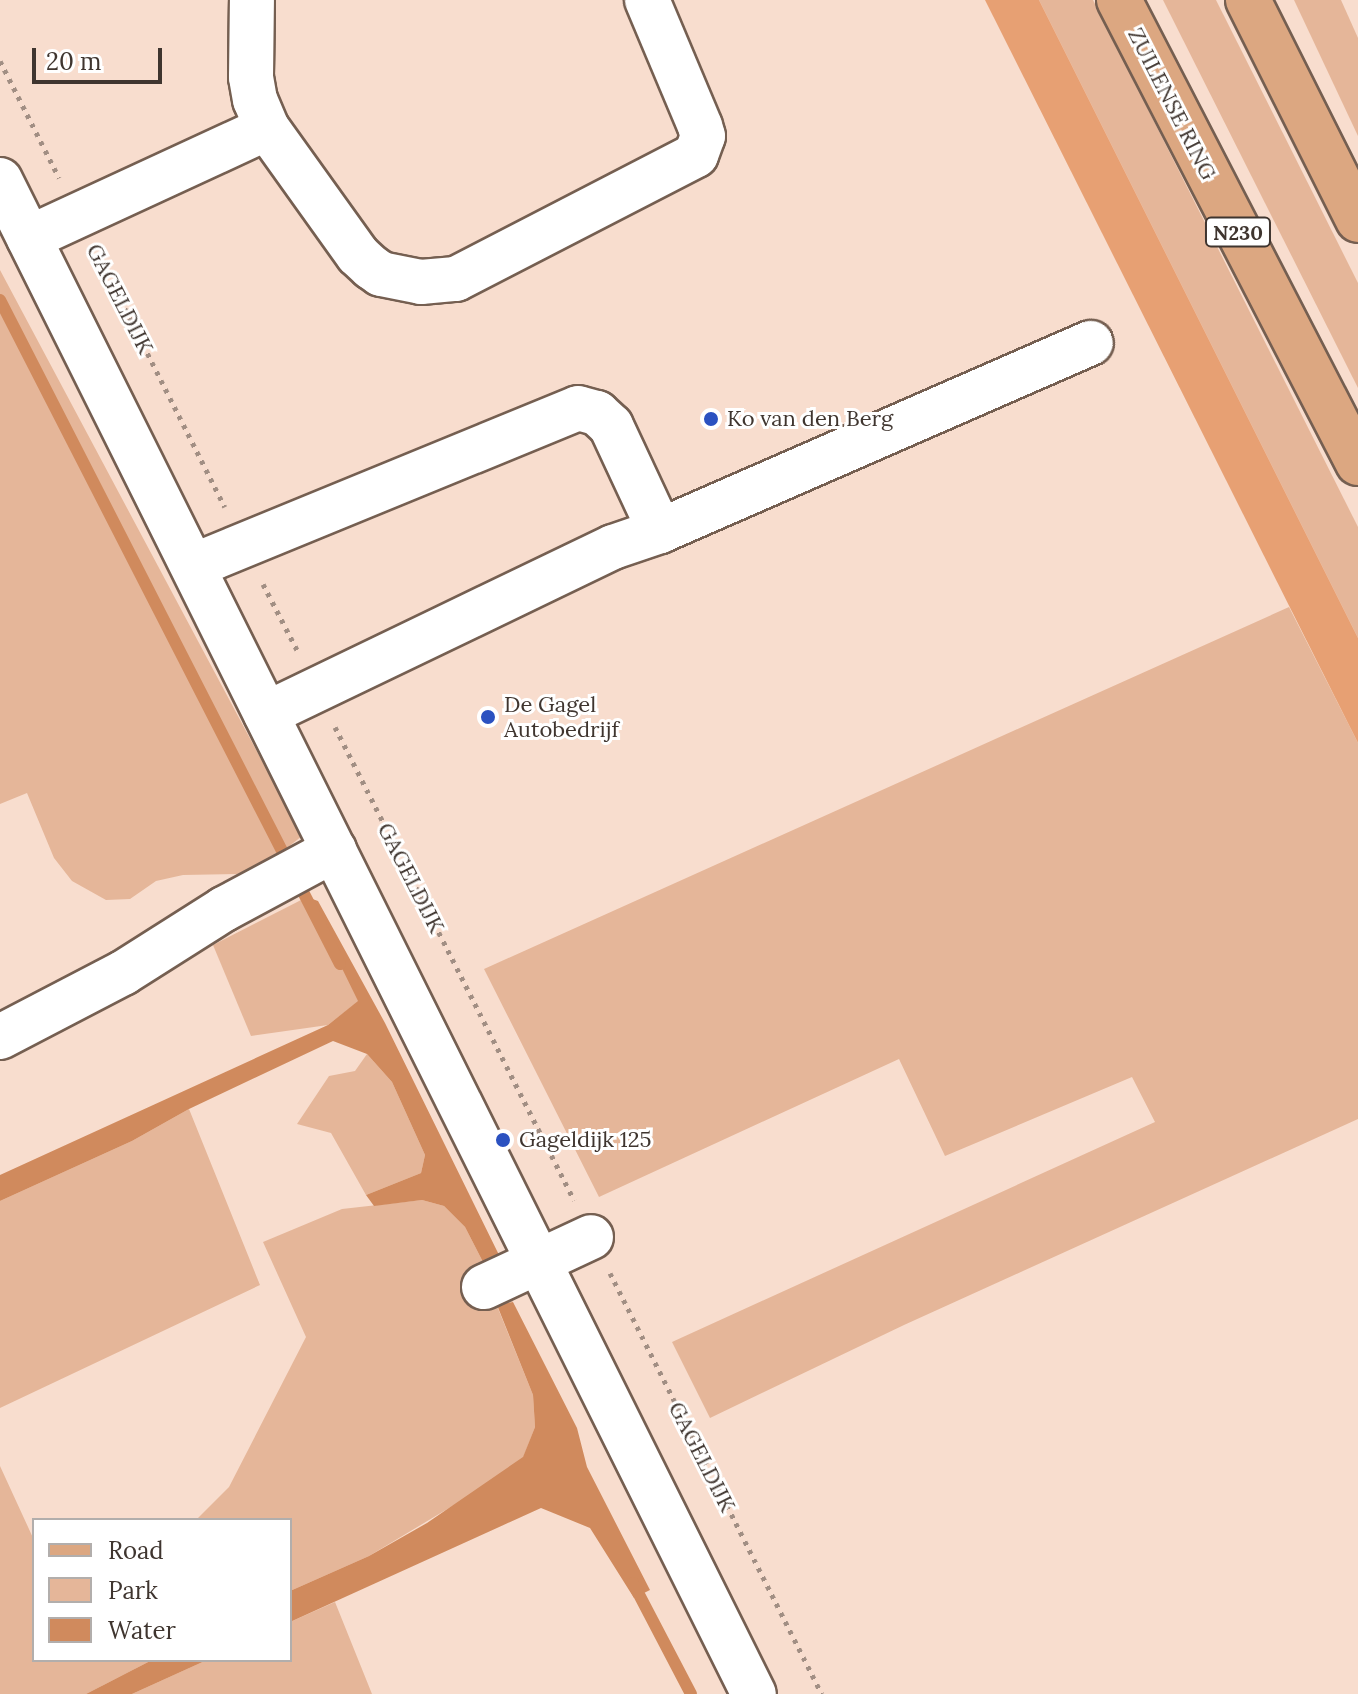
<!DOCTYPE html>
<html>
<head>
<meta charset="utf-8">
<style>
  body { margin:0 }
  #map { position:relative; width:1358px; height:1694px; overflow:hidden; background:#f8ddce; font-family:Lora,serif }
  div>[style] { position:absolute }
  [style*='--x'] { left:calc(var(--x)*1px); top:calc(var(--y)*1px); width:calc(var(--w)*1px); rotate:calc(var(--a)*1deg) }
  .green>* { inset:0; background:#e5b699 }
  .forest>* { inset:0; background:#e7a073 }
  .water>* { inset:0; background:#d08a5d }
  .stream>* { height:12px; margin:-6px; padding:0 6px; transform-origin:6px; border-radius:6px; background:#d08a5d }
  .path>* { height:5px; margin-top:-2.5px; transform-origin:0; background:repeating-linear-gradient(90deg,#a18e83 0 4px,transparent 0 10px) }
  .roads { filter:drop-shadow(2px 0 #755f51) drop-shadow(-2px 0 #755f51) drop-shadow(0 2px #755f51) drop-shadow(0 -2px #755f51) }
  .minor>* { height:44px; margin:-22px; padding:0 22px; transform-origin:22px; border-radius:22px; background:#fff }
  .major>* { height:44px; margin:-22px; padding:0 22px; transform-origin:22px; border-radius:22px; background:#dca781 }
  .dots>* { width:22px; height:22px; translate:-50% -50%; box-sizing:border-box; border:4px solid #fff; border-radius:50% }
  span { translate:-50% -50%; white-space:nowrap; text-align:center; line-height:1.15; -webkit-text-stroke:6px #fff; paint-order:stroke }
  .shield-label span { padding:2px 6px; background:#fff; border:2px solid; border-radius:6px; -webkit-text-stroke-width:0 }
  .shield-label { font-size:20px; color:#3f352f; font-weight:700 }
  .street-label { font-size:22px; color:#3f352f }
  .poi-label { font-size:22px; color:#3f352f }
  .left { translate:0 -50%; text-align:left }
  .legend { position:absolute; left:32px; top:1518px; width:260px; height:144px; box-sizing:border-box; background:#fff; border:2px solid #b2aeac; margin:0; padding:10px 14px; list-style:none; font-size:24px; color:#3f352f }
  .legend li { display:flex; align-items:center; gap:16px; height:40px }
  .legend b { width:40px; border:2px solid #b2aeac }
  .scale { position:absolute; left:32px; top:48px; width:130px; height:36px; box-sizing:border-box; border:4px solid #3f352f; border-top:0; padding-left:10px; font-size:24px; line-height:28px; white-space:nowrap; color:#3f352f; -webkit-text-stroke:6px #fff; paint-order:stroke }
</style>
</head>
<body>
<div id="map">
  <div class="green">
    <div style="clip-path:polygon(1039px 0,1093px 0,1358px 527px,1358px 638px)"></div>
    <div style="clip-path:polygon(1163px 0,1216px 0,1358px 283px,1358px 388px)"></div>
    <div style="clip-path:polygon(1294px 0,1341px 0,1358px 38px,1358px 136px)"></div>
    <div style="clip-path:polygon(0 270px,302px 836px,272px 860px,237px 874px,183px 875px,156px 881px,130px 899px,106px 900px,72px 881px,54px 858px,27px 793px,0 804px)"></div>
    <div style="clip-path:polygon(1289px 607px,1358px 743px,1358px 1119px,904px 1325px,710px 1418px,672px 1342px,1155px 1122px,1132px 1077px,945px 1156px,899px 1059px,599px 1197px,484px 969px)"></div>
    <div style="clip-path:polygon(307px 897px,359px 1001px,328px 1025px,251px 1036px,213px 945px)"></div>
    <div style="clip-path:polygon(367px 1054px,392px 1082px,425px 1155px,421px 1173px,366px 1195px,331px 1133px,297px 1124px,329px 1076px,355px 1071px)"></div>
    <div style="clip-path:polygon(189px 1109px,260px 1285px,0 1408px,0 1201px,132px 1141px)"></div>
    <div style="clip-path:polygon(422px 1200px,444px 1206px,465px 1227px,483px 1262px,513px 1302px,497px 1306px,533px 1395px,535px 1427px,523px 1458px,484px 1487px,369px 1556px,290px 1591px,290px 1520px,196px 1520px,229px 1487px,306px 1337px,263px 1242px,342px 1209px)"></div>
    <div style="clip-path:polygon(0 1466px,34px 1540px,34px 1660px,152px 1660px,86px 1694px,0 1694px)"></div>
    <div style="clip-path:polygon(335px 1602px,372px 1694px,132px 1694px,207px 1660px,290px 1660px,290px 1622px)"></div>
  </div>
  <div class="forest">
    <div style="clip-path:polygon(985px 0,1039px 0,1358px 638px,1358px 743px)"></div>
  </div>
  <div class="water">
    <div style="clip-path:polygon(307px 897px,318px 901px,385px 1023px,500px 1257px,483px 1262px,465px 1227px,444px 1206px,422px 1200px,374px 1206px,366px 1195px,421px 1173px,425px 1155px,392px 1082px,367px 1054px,333px 1041px,189px 1109px,132px 1141px,0 1201px,0 1175px,328px 1025px,358px 1001px)"></div>
    <div style="clip-path:polygon(513px 1302px,577px 1428px,587px 1467px,650px 1590px,634px 1598px,590px 1528px,541px 1508px,290px 1622px,290px 1591px,369px 1556px,427px 1523px,523px 1457px,535px 1427px,533px 1395px,497px 1305px)"></div>
    <div style="clip-path:polygon(152px 1660px,207px 1660px,132px 1694px,86px 1694px)"></div>
  </div>
  <div class="stream">
    <div style="--x:0;--y:300;--w:746;--a:62.89"></div>
    <div style="--x:633;--y:1583;--w:125;--a:62.4"></div>
  </div>
  <div class="path">
    <div style="--x:0;--y:61;--w:131;--a:63.2"></div>
    <div style="--x:98;--y:255;--w:282;--a:63.3"></div>
    <div style="--x:263;--y:584;--w:74;--a:62.7"></div>
    <div style="--x:335;--y:727;--w:530;--a:63.19"></div>
    <div style="--x:610;--y:1273;--w:471;--a:63.3"></div>
  </div>
  <div class="roads">
    <div class="minor">
      <div style="--x:267;--y:128;--w:156;--a:54.4"></div>
      <div style="--x:358;--y:255;--w:18;--a:43"></div>
      <div style="--x:371;--y:267;--w:12;--a:35"></div>
      <div style="--x:381;--y:274;--w:41;--a:11.3"></div>
      <div style="--x:421;--y:282;--w:35;--a:-5"></div>
      <div style="--x:456;--y:279;--w:270;--a:-27.3"></div>
      <div style="--x:696;--y:155;--w:20;--a:-70"></div>
      <div style="--x:703;--y:136;--w:10;--a:-107"></div>
      <div style="--x:700;--y:126;--w:137;--a:-112.8"></div>
      <div style="--x:0;--y:180;--w:1691;--a:63.53"></div>
      <div style="--x:29;--y:238;--w:262;--a:-24.8"></div>
      <div style="--x:267;--y:128;--w:30;--a:-113"></div>
      <div style="--x:255;--y:100;--w:23;--a:-100"></div>
      <div style="--x:251;--y:77;--w:77;--a:-89.3"></div>
      <div style="--x:193;--y:566;--w:416;--a:-22.3"></div>
      <div style="--x:578;--y:408;--w:20;--a:15"></div>
      <div style="--x:597;--y:413;--w:19;--a:43"></div>
      <div style="--x:611;--y:426;--w:116;--a:65"></div>
      <div style="--x:266;--y:714;--w:385;--a:-25.7"></div>
      <div style="--x:613;--y:547;--w:50;--a:-18.8"></div>
      <div style="--x:660;--y:531;--w:470;--a:-23.6"></div>
      <div style="--x:0;--y:1037;--w:139;--a:-27.5"></div>
      <div style="--x:123;--y:973;--w:120;--a:-32.4"></div>
      <div style="--x:224;--y:909;--w:125;--a:-28.2"></div>
      <div style="--x:484;--y:1287;--w:118;--a:-25"></div>
    </div>
    <div class="major">
      <div style="--x:1119;--y:0;--w:521;--a:62.7"></div>
      <div style="--x:1248;--y:0;--w:246;--a:63.4"></div>
    </div>
  </div>
  <div class="dots">
    <div style="left:711px;top:419px;background:#2b51c0"></div>
    <div style="left:488px;top:717px;background:#2b51c0"></div>
    <div style="left:503px;top:1140px;background:#2b51c0"></div>
  </div>
  <div class="shield-label">
    <span style="left:1238px;top:232px">N230</span>
  </div>
  <div class="street-label">
    <span style="left:1172px;top:104px;rotate:63deg">ZUILENSE RING</span>
    <span style="left:120px;top:299px;rotate:63deg">GAGELDIJK</span>
    <span style="left:411px;top:878px;rotate:63deg">GAGELDIJK</span>
    <span style="left:702px;top:1457px;rotate:63deg">GAGELDIJK</span>
  </div>
  <div class="poi-label">
    <span class="left" style="left:727px;top:419px">Ko van den Berg</span>
    <span class="left" style="left:504px;top:717px">De Gagel<br>Autobedrijf</span>
    <span class="left" style="left:519px;top:1140px">Gageldijk 125</span>
  </div>
  <ul class="legend">
  <li><b style="height:10px;background:#dca781"></b>Road</li>
  <li><b style="height:22px;background:#e5b699"></b>Park</li>
  <li><b style="height:22px;background:#d08a5d"></b>Water</li>
  </ul>
  <div class="scale">20 m</div>
</div>
</body>
</html>
